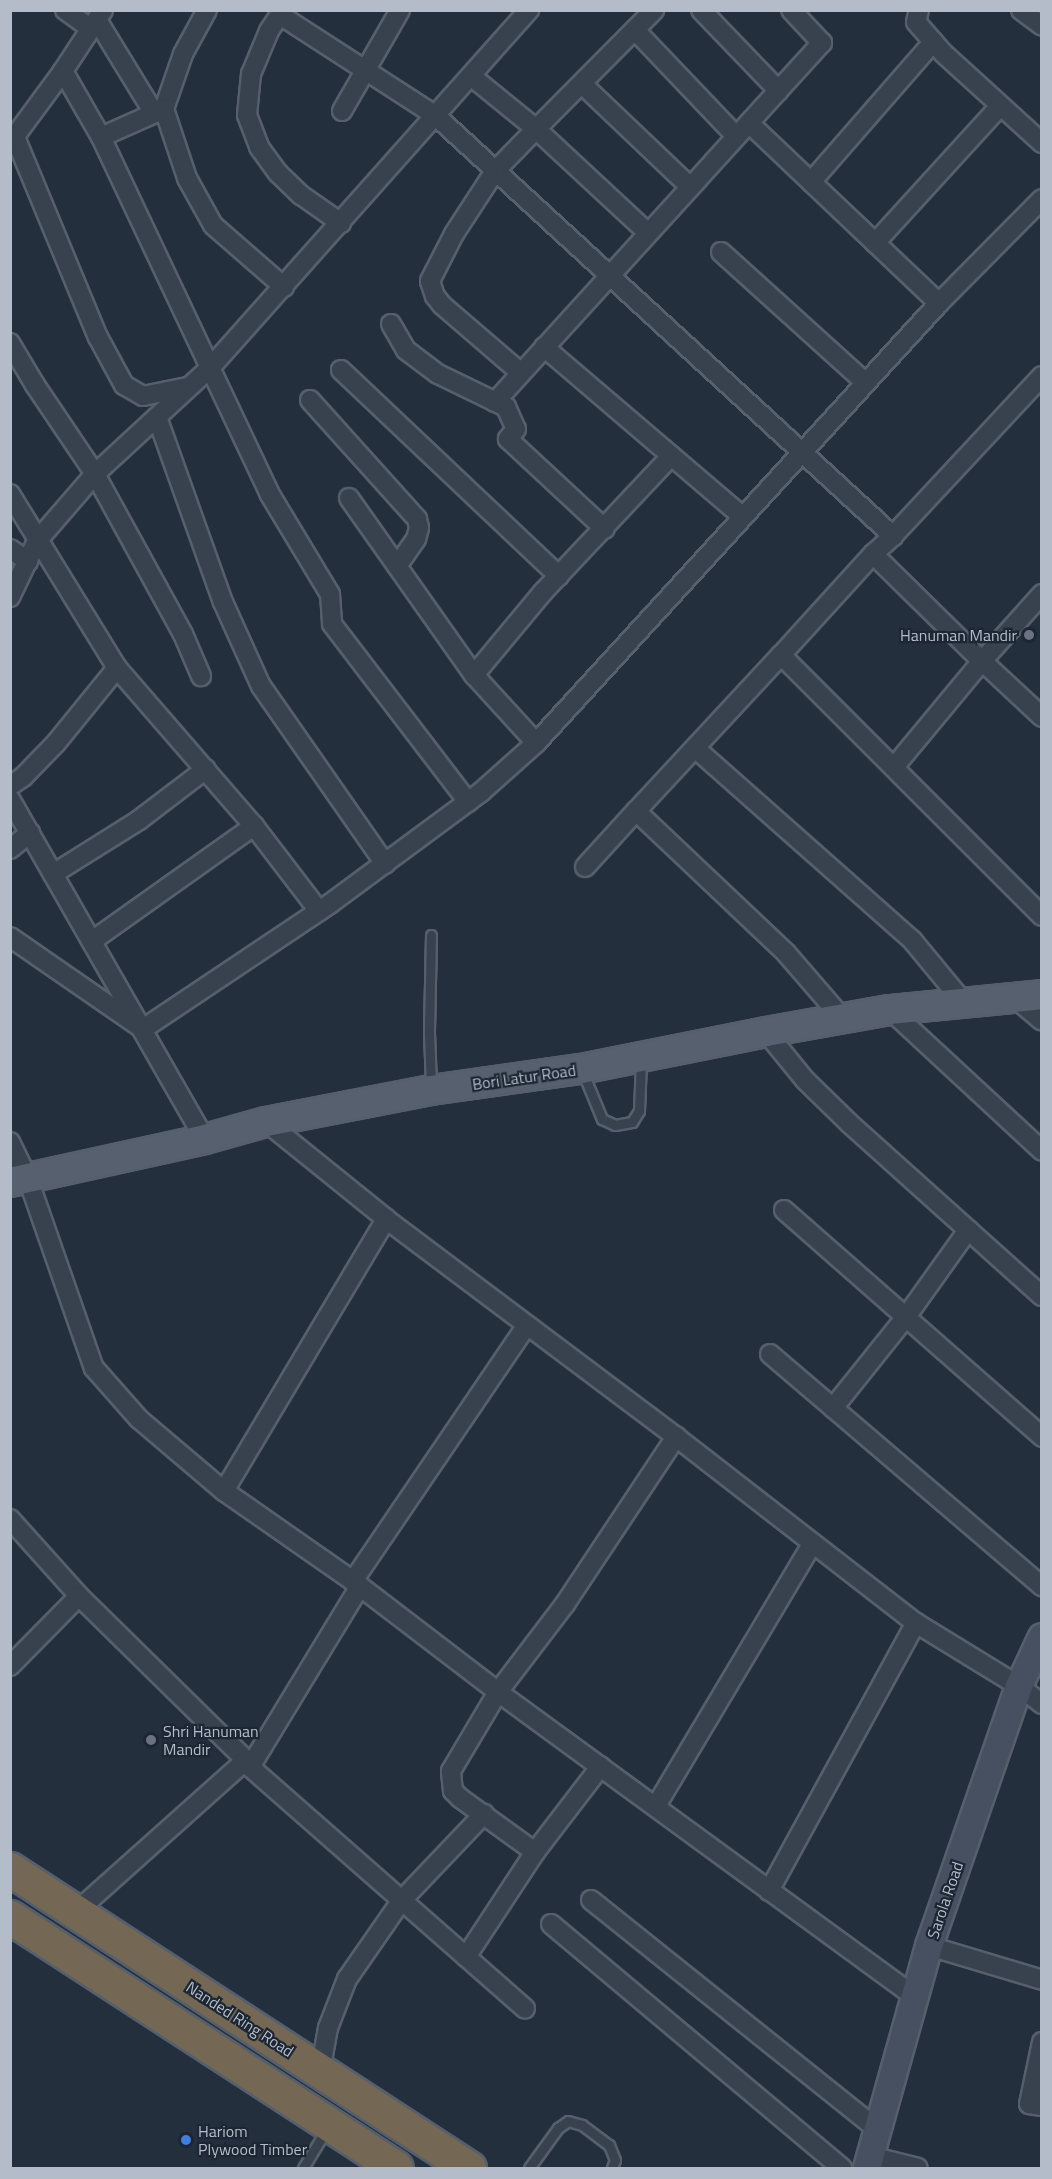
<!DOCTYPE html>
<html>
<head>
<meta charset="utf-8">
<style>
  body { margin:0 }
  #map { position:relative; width:1052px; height:2179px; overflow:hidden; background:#242f3e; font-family:"Titillium Web",sans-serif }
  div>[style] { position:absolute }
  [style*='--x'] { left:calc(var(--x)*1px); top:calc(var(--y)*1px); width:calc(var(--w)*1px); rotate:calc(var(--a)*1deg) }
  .roads { filter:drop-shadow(2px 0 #565f6c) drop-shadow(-2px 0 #565f6c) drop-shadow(0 2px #565f6c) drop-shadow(0 -2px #565f6c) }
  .lane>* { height:9px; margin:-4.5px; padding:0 4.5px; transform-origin:4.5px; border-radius:4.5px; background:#38414e }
  .street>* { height:18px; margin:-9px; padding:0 9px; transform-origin:9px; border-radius:9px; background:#38414e }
  .secondary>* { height:26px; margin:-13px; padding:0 13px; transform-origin:13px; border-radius:13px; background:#465061 }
  .primary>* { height:28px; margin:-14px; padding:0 14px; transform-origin:14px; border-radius:14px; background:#56606e }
  .highway>* { height:33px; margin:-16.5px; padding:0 16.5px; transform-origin:16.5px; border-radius:16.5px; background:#746855 }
  .dots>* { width:16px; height:16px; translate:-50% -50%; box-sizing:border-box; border:3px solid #1d2633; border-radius:50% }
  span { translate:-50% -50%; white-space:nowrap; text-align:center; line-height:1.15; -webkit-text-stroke:4.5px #1d2633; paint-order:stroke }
  .poi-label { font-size:16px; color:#b4bcc9 }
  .right { translate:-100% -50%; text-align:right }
  .left { translate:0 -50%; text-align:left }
  .street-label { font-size:16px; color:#b4bcc9 }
  .frame { position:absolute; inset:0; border:12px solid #b4bcc9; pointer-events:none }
</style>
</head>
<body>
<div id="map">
  <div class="roads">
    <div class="lane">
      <div style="--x:431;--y:935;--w:98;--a:91.2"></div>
      <div style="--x:429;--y:1033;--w:53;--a:87.8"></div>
      <div style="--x:583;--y:1073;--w:50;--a:67.6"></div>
      <div style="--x:602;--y:1119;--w:14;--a:25"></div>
      <div style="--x:615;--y:1125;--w:17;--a:-10"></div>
      <div style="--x:632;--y:1122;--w:13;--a:-58"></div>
      <div style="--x:639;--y:1111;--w:49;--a:-87.7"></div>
      <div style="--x:303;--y:2168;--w:44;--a:-58.8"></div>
      <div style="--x:529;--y:2168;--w:49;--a:-54.1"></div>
      <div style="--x:558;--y:2128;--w:12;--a:-35"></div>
      <div style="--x:568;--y:2121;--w:15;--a:16"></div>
      <div style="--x:582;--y:2125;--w:34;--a:37"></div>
      <div style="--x:609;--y:2145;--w:16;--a:68"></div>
      <div style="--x:615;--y:2160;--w:9;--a:111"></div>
    </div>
    <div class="street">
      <div style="--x:65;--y:10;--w:31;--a:36"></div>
      <div style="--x:280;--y:10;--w:5;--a:90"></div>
      <div style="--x:280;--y:15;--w:186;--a:32.9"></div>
      <div style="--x:436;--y:116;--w:621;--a:42.58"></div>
      <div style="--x:283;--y:10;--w:25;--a:124"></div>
      <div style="--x:269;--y:31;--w:47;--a:112.7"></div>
      <div style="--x:251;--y:74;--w:41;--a:95.6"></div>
      <div style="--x:247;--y:115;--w:34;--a:69"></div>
      <div style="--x:259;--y:147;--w:32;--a:54"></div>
      <div style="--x:278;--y:173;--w:32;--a:44"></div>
      <div style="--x:301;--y:195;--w:49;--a:35"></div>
      <div style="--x:701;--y:10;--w:112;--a:46.1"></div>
      <div style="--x:919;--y:10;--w:12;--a:104"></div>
      <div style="--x:916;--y:22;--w:41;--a:48.9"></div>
      <div style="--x:943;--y:53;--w:134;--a:42.3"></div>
      <div style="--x:1021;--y:10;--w:26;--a:37"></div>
      <div style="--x:97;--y:20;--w:109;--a:58.5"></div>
      <div style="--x:635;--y:30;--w:146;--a:46.4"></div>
      <div style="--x:63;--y:71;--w:76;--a:60.1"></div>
      <div style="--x:471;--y:76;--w:84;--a:39.2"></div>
      <div style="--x:536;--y:129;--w:59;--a:134.3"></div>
      <div style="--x:495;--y:171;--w:75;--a:123.1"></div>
      <div style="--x:454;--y:234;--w:53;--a:117.1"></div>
      <div style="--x:430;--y:281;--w:16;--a:72"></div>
      <div style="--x:435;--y:296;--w:11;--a:52"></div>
      <div style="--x:442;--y:305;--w:104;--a:40.7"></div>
      <div style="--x:582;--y:84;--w:149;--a:43.6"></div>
      <div style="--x:164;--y:109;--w:58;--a:-70.9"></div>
      <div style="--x:183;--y:54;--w:50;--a:-61.4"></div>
      <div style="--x:342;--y:111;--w:116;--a:-60.1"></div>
      <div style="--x:749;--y:123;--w:262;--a:43.5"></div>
      <div style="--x:15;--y:137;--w:217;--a:67.5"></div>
      <div style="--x:98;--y:337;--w:55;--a:61.6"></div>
      <div style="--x:124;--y:385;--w:22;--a:30"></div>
      <div style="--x:143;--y:396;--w:45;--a:-11.6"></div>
      <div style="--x:10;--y:143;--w:89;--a:-53.6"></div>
      <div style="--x:63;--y:71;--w:73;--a:-56.7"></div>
      <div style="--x:811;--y:182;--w:186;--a:-48.9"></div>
      <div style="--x:648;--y:233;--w:153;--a:-137.1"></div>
      <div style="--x:536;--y:129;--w:168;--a:-45.2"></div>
      <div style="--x:875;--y:243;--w:185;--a:-47.6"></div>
      <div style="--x:721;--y:252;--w:194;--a:42.1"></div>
      <div style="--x:284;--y:287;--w:94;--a:-138.9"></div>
      <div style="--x:213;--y:225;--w:54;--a:-119"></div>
      <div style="--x:187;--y:178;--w:73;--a:-108.4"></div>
      <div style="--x:164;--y:109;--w:69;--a:156"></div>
      <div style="--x:101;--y:137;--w:394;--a:64.7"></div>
      <div style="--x:269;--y:493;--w:118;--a:58.9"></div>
      <div style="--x:330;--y:594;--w:30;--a:86"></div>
      <div style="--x:332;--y:624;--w:224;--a:52.6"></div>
      <div style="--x:391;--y:324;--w:30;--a:60"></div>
      <div style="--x:406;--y:350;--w:40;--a:37"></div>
      <div style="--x:438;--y:374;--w:76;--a:25.9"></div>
      <div style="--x:506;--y:407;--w:24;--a:66"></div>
      <div style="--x:516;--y:429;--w:13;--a:129"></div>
      <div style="--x:508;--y:439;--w:132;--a:42.9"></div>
      <div style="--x:10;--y:343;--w:49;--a:59.2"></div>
      <div style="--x:35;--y:385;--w:107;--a:56"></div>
      <div style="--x:95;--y:474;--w:183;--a:61.2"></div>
      <div style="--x:183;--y:634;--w:46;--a:66.8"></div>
      <div style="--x:544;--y:347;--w:260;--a:40.5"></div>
      <div style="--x:341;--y:370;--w:300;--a:43.4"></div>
      <div style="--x:1042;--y:376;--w:219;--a:133"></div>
      <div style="--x:893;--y:536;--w:27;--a:138"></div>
      <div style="--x:873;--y:554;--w:137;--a:132.3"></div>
      <div style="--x:781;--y:655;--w:369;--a:45"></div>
      <div style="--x:310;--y:400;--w:160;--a:48"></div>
      <div style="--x:417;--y:519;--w:9;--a:77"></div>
      <div style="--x:419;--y:528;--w:11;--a:105"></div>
      <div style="--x:416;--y:539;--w:33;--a:125"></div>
      <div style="--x:495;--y:402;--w:486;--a:-47.7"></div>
      <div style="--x:822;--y:43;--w:45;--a:-133.2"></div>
      <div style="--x:157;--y:417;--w:196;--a:70.4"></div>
      <div style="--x:223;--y:602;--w:92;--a:65.7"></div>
      <div style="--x:261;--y:686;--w:217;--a:55.1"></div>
      <div style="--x:10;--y:494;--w:204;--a:58.4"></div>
      <div style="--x:117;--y:668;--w:209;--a:49.1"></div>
      <div style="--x:254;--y:826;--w:107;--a:52.6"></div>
      <div style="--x:349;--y:498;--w:217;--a:54.8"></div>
      <div style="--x:474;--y:675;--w:92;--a:47.6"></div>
      <div style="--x:10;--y:549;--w:22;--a:34"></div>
      <div style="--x:873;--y:554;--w:153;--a:44.5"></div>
      <div style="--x:982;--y:661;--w:138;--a:129.7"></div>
      <div style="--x:1042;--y:594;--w:90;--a:131.8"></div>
      <div style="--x:982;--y:661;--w:82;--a:43"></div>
      <div style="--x:10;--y:597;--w:62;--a:-64.3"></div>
      <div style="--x:37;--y:541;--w:89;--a:-49.1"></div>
      <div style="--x:95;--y:474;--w:156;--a:-42.7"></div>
      <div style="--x:210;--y:368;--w:480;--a:-48.3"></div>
      <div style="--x:781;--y:655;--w:213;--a:132.9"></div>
      <div style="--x:636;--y:811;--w:207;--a:43.4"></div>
      <div style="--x:786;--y:953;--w:87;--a:49.2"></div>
      <div style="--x:474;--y:675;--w:108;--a:-50.3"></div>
      <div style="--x:543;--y:592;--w:187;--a:-46.7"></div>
      <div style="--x:695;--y:748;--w:290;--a:41.5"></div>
      <div style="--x:912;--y:940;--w:83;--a:50.4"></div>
      <div style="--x:10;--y:786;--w:16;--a:-35"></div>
      <div style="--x:23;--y:777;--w:47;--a:-45.9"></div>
      <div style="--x:56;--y:743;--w:97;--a:-50.9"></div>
      <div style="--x:10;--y:799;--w:392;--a:60.2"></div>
      <div style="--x:10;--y:849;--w:26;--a:-39"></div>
      <div style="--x:585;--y:867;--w:76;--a:-47.7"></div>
      <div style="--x:53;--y:874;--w:102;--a:-32.1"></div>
      <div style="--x:139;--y:820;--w:84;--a:-37.3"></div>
      <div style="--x:10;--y:937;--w:162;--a:34.7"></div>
      <div style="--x:143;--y:1029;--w:226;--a:-33.8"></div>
      <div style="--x:331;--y:903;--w:187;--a:-36.5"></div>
      <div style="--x:481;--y:792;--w:74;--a:-41.7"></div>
      <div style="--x:536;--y:743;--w:597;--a:-47.51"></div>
      <div style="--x:939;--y:303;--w:146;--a:-45.3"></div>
      <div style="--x:92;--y:941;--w:199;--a:-35.4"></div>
      <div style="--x:1015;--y:998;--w:35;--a:40"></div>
      <div style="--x:890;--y:1010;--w:207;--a:42.8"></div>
      <div style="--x:766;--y:1032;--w:62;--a:50.9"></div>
      <div style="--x:805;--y:1080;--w:62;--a:44.3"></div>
      <div style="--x:849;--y:1123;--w:259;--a:41.9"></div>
      <div style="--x:266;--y:1122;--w:154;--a:38.9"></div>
      <div style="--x:386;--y:1219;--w:363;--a:36.9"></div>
      <div style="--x:676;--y:1437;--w:304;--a:37.8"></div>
      <div style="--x:916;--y:1623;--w:121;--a:31.5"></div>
      <div style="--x:1019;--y:1686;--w:29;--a:38"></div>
      <div style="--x:10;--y:1142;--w:41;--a:64.1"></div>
      <div style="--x:28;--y:1179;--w:200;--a:70.8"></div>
      <div style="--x:94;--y:1368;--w:68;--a:48.6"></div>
      <div style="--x:139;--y:1419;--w:111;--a:40.3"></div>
      <div style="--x:224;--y:1491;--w:157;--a:34.9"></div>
      <div style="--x:353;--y:1581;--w:183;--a:37.4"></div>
      <div style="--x:498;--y:1692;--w:515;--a:36.16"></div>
      <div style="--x:784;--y:1210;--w:344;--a:41.3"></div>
      <div style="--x:770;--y:1354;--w:358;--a:40.5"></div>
      <div style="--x:833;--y:1408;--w:117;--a:-51.3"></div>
      <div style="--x:906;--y:1317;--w:107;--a:-54.5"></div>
      <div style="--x:224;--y:1491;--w:317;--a:-59.2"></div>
      <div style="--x:10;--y:1519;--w:103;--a:48.1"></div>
      <div style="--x:79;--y:1596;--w:234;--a:44.5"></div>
      <div style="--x:353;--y:1581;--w:308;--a:-55.8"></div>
      <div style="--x:10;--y:1666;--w:98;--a:-45.4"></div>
      <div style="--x:250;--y:1767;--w:212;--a:-58.7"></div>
      <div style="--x:656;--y:1806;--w:306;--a:-59.2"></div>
      <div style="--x:535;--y:1852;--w:92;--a:-144.2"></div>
      <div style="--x:460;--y:1798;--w:10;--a:-135"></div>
      <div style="--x:453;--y:1791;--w:20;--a:-96"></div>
      <div style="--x:451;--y:1771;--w:92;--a:-59.3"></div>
      <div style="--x:498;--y:1692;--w:111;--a:-52.7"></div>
      <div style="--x:565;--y:1604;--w:201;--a:-56.4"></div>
      <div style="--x:769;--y:1891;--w:306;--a:-61.3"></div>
      <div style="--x:591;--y:1900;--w:366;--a:38.7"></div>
      <div style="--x:75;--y:1913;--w:229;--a:-41.8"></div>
      <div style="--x:246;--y:1760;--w:8;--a:60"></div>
      <div style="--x:250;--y:1767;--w:366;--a:41.3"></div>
      <div style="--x:551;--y:1924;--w:380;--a:40"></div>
      <div style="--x:929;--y:1946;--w:118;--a:16.7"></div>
      <div style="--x:466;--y:1957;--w:126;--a:-56.7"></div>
      <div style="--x:535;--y:1852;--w:108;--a:-52.5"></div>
      <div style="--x:1042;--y:2042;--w:63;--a:101.8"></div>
      <div style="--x:1029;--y:2104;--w:13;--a:9"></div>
      <div style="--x:320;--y:2072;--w:45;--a:-79.7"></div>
      <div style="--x:328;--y:2028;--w:53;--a:-68.8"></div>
      <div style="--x:347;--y:1979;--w:96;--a:-55.2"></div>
      <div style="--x:402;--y:1900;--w:119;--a:-46.4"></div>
      <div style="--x:870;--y:2156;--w:49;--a:14"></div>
    </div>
    <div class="secondary">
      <div style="--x:867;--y:2168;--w:230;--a:-74.4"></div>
      <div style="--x:929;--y:1946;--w:275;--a:-70.9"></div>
      <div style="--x:1019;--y:1686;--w:54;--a:-64.9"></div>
    </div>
    <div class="primary">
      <div style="--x:10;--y:1182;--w:200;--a:-12.4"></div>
      <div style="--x:205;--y:1139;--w:63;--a:-15.6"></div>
      <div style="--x:266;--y:1122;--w:168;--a:-11"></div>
      <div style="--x:431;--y:1090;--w:151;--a:-8"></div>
      <div style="--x:581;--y:1069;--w:189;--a:-11.3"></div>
      <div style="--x:766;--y:1032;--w:126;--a:-10.1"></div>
      <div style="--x:890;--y:1010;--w:153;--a:-5.6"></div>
    </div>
    <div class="highway">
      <div style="--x:10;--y:1869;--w:548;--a:33.08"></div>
      <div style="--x:10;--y:1917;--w:460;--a:33"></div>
    </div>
  </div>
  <div class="dots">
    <div style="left:1029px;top:635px;background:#6b7280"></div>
    <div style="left:151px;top:1740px;background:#6b7280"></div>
    <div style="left:186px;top:2140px;background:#3f7fe0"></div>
  </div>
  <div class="poi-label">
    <span class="right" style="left:1017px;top:635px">Hanuman Mandir</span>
    <span class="left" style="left:163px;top:1740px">Shri Hanuman<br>Mandir</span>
    <span class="left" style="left:198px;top:2140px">Hariom<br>Plywood Timber</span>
  </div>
  <div class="street-label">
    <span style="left:524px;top:1077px;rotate:-8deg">Bori Latur Road</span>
    <span style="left:945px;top:1900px;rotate:-71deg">Sarola Road</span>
    <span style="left:240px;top:2019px;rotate:33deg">Nanded Ring Road</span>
  </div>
  <div class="frame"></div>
</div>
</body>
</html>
